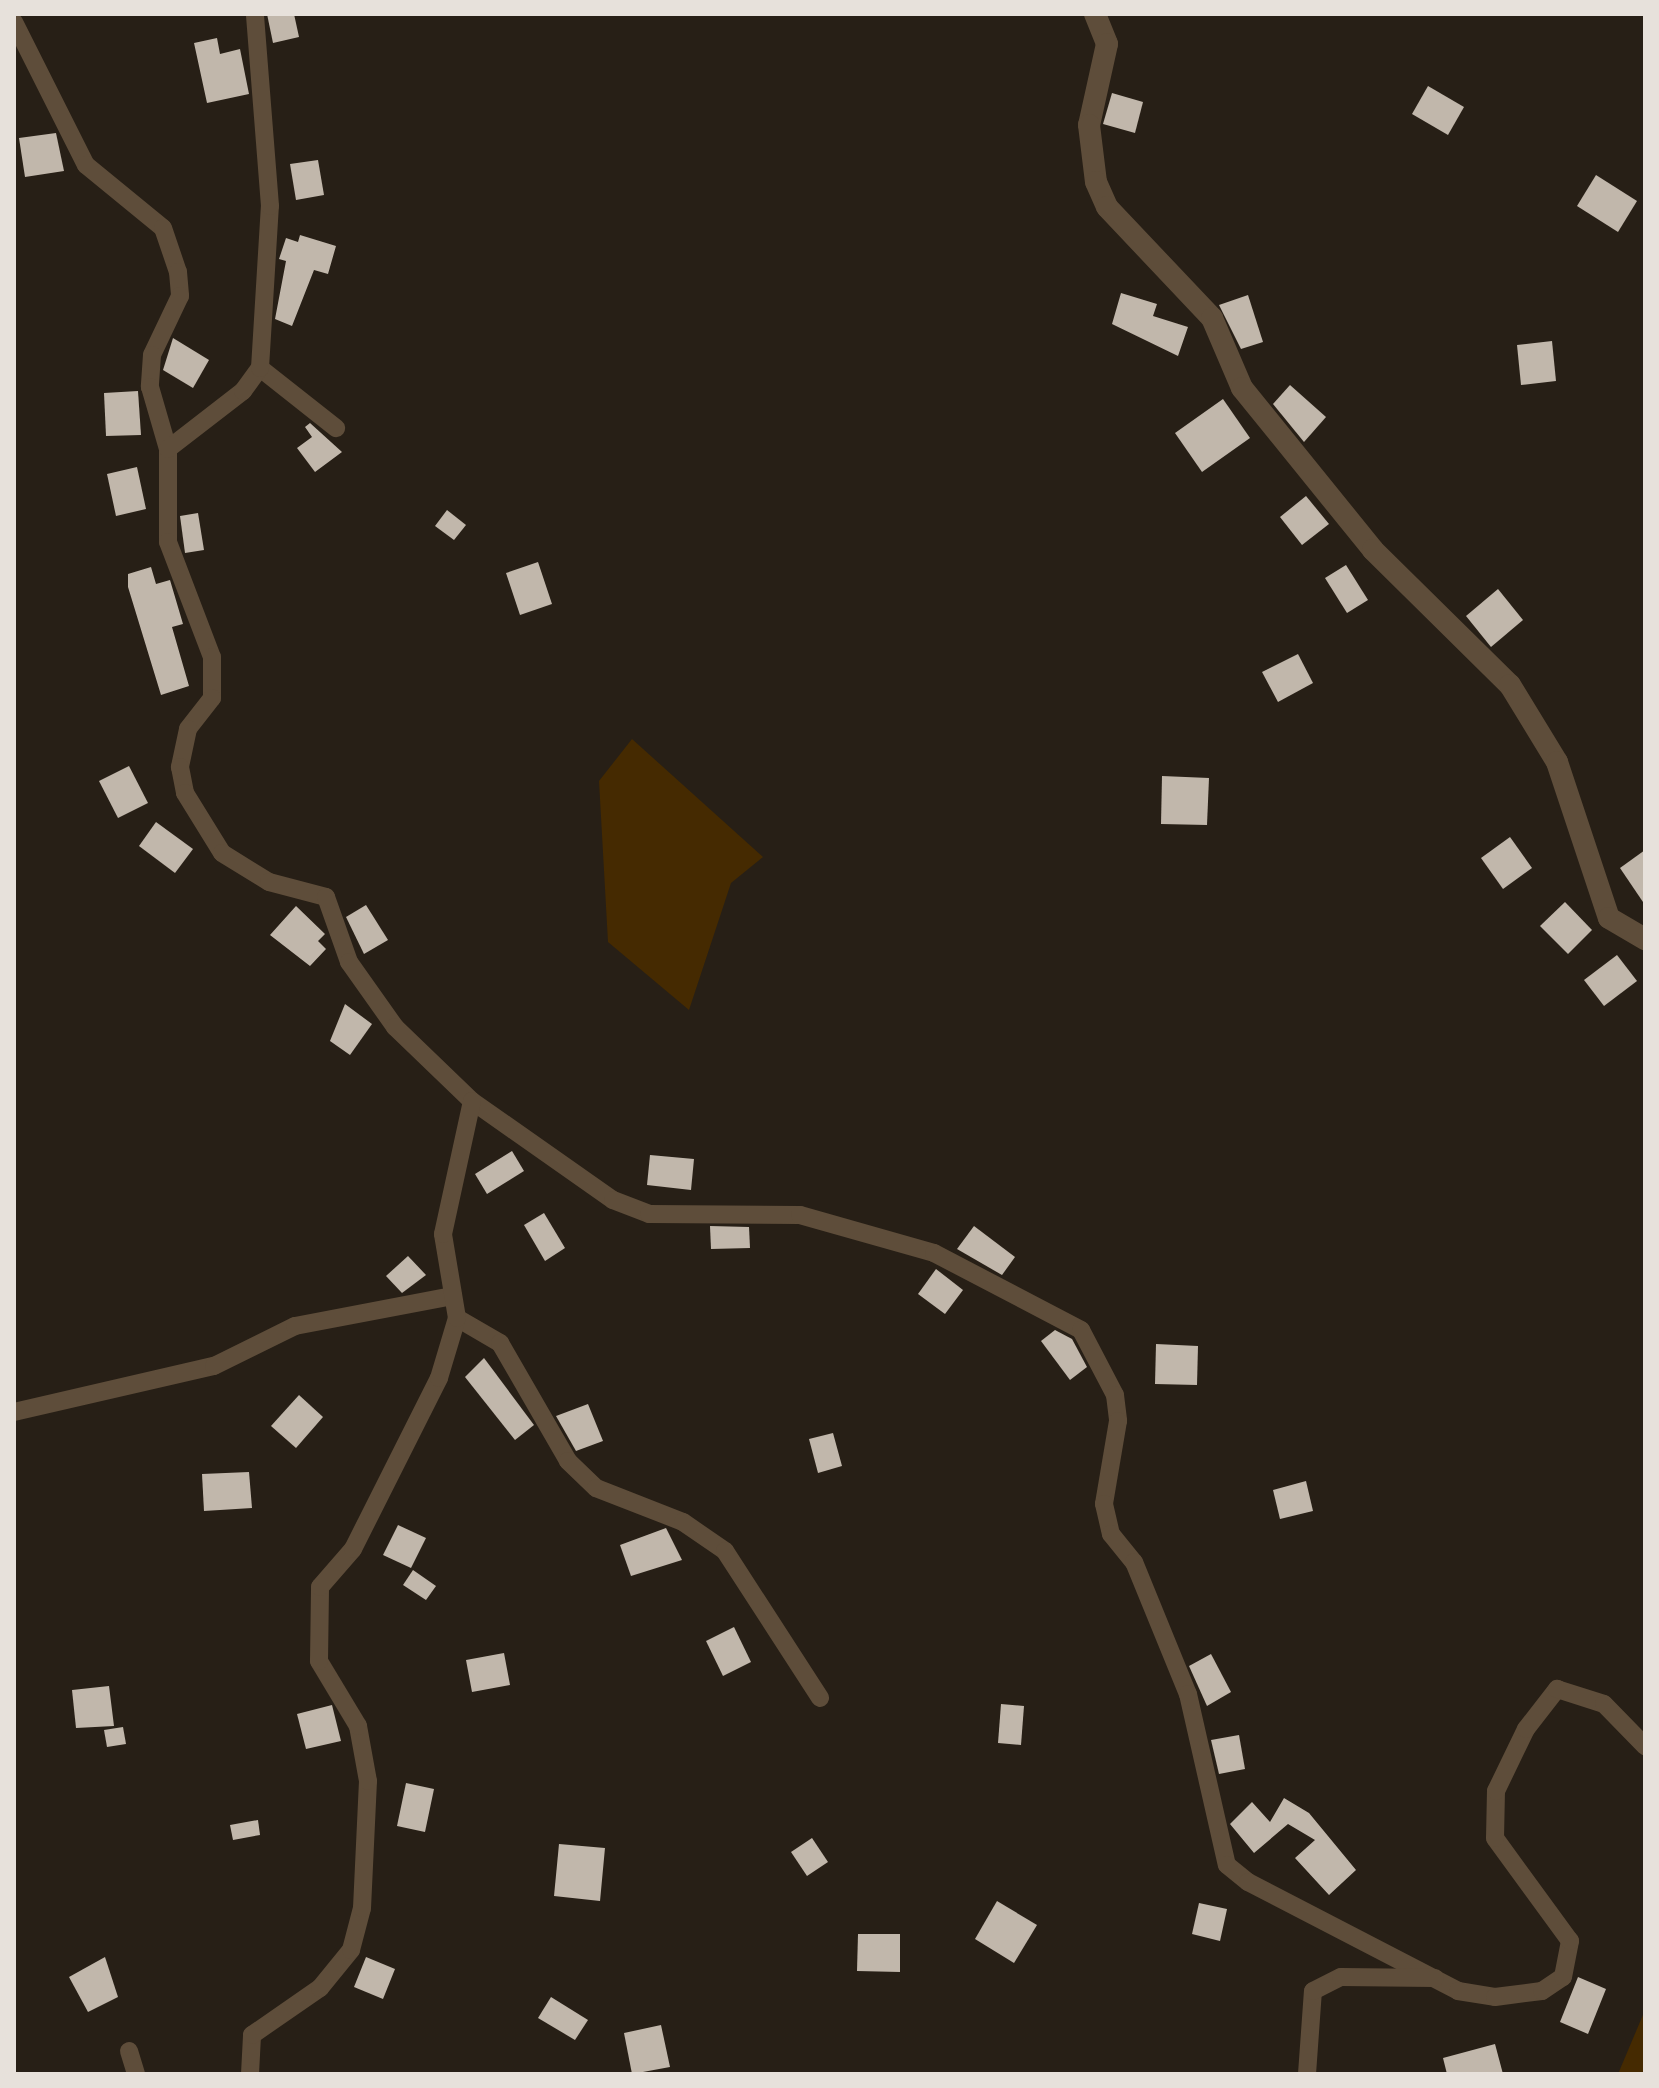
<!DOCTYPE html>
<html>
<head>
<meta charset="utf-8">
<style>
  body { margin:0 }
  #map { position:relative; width:1659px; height:2088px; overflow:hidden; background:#271f16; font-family:Raleway,sans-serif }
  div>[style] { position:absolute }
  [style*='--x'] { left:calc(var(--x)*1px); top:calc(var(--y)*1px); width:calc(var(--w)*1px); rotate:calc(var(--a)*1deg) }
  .green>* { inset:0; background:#452a01 }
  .building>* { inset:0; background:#c1b7ab }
  .minor>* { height:18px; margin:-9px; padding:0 9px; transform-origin:9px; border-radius:9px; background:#5e4d3a }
  .tertiary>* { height:22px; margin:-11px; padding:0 11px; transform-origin:11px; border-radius:11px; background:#5e4d3a }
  span { translate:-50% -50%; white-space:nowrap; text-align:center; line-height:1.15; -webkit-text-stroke:8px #1d160d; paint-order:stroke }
  .frame { position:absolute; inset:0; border:16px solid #e7e1db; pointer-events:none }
</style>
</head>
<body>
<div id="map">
  <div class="green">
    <div style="clip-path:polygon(632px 739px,763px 857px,731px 883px,689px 1010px,608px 942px,599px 781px)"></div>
    <div style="clip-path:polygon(1645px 2010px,1645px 2074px,1618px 2074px)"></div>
  </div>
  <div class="building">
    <div style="clip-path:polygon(267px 14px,294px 14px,299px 37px,273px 43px)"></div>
    <div style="clip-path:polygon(217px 38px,220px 54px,240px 49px,249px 94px,207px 103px,194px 43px)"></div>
    <div style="clip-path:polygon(1428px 86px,1464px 107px,1448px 135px,1412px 114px)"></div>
    <div style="clip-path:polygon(1112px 93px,1143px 102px,1135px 133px,1103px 124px)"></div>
    <div style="clip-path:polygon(56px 133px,64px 171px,25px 177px,19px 138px)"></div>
    <div style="clip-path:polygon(318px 160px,324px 195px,296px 200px,290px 164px)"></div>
    <div style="clip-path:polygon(1596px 175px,1637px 201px,1618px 232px,1577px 206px)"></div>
    <div style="clip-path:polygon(300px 235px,336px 246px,328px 274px,314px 270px,292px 326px,275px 319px,286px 261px,279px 259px,286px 238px,298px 242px)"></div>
    <div style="clip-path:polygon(1121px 293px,1157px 304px,1153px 316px,1188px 327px,1178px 356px,1112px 324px)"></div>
    <div style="clip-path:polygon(1248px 295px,1263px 342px,1241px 349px,1219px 305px)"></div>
    <div style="clip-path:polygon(173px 338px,209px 360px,193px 388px,163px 370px)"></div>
    <div style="clip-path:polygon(1552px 341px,1556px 381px,1521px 385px,1517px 345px)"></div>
    <div style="clip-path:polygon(1290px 385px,1326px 417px,1304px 442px,1273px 404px)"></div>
    <div style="clip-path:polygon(138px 391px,141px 435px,106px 436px,104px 393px)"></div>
    <div style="clip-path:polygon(1223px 399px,1250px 438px,1202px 472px,1175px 433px)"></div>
    <div style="clip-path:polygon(310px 423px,342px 452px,315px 472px,297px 448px,312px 437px,305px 427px)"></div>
    <div style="clip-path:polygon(137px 467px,146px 509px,116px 516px,107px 474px)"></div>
    <div style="clip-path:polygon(1306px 496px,1329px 524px,1302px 545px,1280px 517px)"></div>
    <div style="clip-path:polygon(447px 510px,466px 525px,454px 540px,435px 526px)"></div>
    <div style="clip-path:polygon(198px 513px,204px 550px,185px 553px,180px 516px)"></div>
    <div style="clip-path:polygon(538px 562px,552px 604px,520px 615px,506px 573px)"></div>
    <div style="clip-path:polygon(1346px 565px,1368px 600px,1347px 613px,1325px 578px)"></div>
    <div style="clip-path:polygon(151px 567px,156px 584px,170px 580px,183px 624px,172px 627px,189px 686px,161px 695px,128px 587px,128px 574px)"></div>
    <div style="clip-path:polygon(1498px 589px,1523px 620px,1491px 647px,1466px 616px)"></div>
    <div style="clip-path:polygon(1298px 654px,1313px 683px,1278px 702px,1262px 672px)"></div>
    <div style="clip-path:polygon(129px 766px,148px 803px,118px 818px,99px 781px)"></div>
    <div style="clip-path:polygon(1162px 776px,1209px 778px,1207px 825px,1161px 824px)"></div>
    <div style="clip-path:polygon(156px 822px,193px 849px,175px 873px,139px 846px)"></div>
    <div style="clip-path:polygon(1510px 837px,1532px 868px,1503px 889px,1481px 858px)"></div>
    <div style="clip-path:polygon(1645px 850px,1645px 905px,1620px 868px)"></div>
    <div style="clip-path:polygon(1565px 902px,1592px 930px,1568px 954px,1540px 926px)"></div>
    <div style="clip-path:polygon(366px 905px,388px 940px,364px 954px,346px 917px)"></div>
    <div style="clip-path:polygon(296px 906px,325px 934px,318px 941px,326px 949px,310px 966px,270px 935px)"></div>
    <div style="clip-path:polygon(1617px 955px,1637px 981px,1604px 1006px,1584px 980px)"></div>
    <div style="clip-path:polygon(345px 1004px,372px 1024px,350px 1055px,330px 1041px)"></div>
    <div style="clip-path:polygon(512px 1151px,524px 1171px,487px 1194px,475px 1174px)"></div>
    <div style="clip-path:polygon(650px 1155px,694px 1159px,691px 1190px,647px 1185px)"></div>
    <div style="clip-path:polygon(544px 1213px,565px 1248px,545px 1261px,524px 1225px)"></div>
    <div style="clip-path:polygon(710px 1226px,749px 1227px,750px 1248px,711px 1249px)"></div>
    <div style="clip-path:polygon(974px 1226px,1015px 1257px,1002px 1275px,957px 1249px)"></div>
    <div style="clip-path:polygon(408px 1256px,426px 1275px,402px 1293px,386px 1276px)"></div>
    <div style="clip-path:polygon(936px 1269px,963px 1290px,945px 1314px,918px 1294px)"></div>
    <div style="clip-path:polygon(1055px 1330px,1072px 1339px,1087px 1367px,1070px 1380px,1041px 1341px)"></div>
    <div style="clip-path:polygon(1156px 1344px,1198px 1346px,1197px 1385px,1155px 1384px)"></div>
    <div style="clip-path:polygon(484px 1358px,534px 1425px,515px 1440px,465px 1377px)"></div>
    <div style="clip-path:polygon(299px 1395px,323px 1417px,296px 1448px,271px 1426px)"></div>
    <div style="clip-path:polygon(588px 1404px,603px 1441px,576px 1451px,556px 1416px)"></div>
    <div style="clip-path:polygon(833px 1433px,842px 1466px,818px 1473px,809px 1439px)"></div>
    <div style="clip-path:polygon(249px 1472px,252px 1508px,204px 1511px,202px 1474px)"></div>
    <div style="clip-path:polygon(1306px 1481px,1313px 1511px,1280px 1519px,1273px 1490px)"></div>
    <div style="clip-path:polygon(398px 1525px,426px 1538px,411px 1568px,383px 1555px)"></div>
    <div style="clip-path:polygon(666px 1528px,682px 1560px,631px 1576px,620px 1545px)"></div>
    <div style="clip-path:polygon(413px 1570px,436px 1586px,426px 1600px,403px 1585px)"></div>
    <div style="clip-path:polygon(734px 1627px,751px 1662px,723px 1676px,706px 1641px)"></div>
    <div style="clip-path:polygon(504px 1653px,510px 1685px,472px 1692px,466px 1660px)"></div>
    <div style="clip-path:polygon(1211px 1654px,1231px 1692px,1207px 1706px,1189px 1666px)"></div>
    <div style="clip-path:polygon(109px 1686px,114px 1726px,76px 1728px,72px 1690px)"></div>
    <div style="clip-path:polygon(1001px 1704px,1024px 1706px,1021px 1745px,998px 1743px)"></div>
    <div style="clip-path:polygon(332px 1705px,341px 1741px,306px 1749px,297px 1714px)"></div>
    <div style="clip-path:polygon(123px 1727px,126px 1744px,107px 1747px,104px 1730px)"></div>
    <div style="clip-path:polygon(1239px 1735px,1245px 1769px,1219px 1774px,1211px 1740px)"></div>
    <div style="clip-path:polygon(406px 1783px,434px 1789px,425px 1832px,397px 1826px)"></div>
    <div style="clip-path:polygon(1284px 1798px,1309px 1813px,1356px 1870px,1329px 1895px,1295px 1858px,1315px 1840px,1288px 1824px,1254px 1853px,1230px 1824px,1252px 1802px,1270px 1822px)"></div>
    <div style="clip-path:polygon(258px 1820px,260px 1835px,233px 1840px,230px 1825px)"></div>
    <div style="clip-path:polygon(812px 1838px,828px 1862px,807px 1876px,791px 1852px)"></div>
    <div style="clip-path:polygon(559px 1844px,605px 1848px,600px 1901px,554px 1896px)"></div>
    <div style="clip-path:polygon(997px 1901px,1037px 1925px,1014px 1963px,975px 1939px)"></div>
    <div style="clip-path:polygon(1199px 1903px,1227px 1909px,1220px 1941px,1192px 1934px)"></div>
    <div style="clip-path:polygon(858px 1934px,900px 1934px,900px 1972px,857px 1971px)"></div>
    <div style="clip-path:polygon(105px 1957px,118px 1997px,88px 2012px,69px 1977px)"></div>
    <div style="clip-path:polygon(366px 1957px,395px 1969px,383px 1999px,354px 1987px)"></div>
    <div style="clip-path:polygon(1578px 1977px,1606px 1989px,1588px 2034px,1560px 2022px)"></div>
    <div style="clip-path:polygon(551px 1997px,588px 2020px,575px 2040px,538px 2018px)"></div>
    <div style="clip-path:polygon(661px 2025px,670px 2067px,632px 2074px,624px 2033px)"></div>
    <div style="clip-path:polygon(1495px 2044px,1503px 2074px,1447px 2074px,1443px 2058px)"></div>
  </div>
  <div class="minor">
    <div style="--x:14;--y:22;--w:160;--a:63.3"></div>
    <div style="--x:86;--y:165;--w:99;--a:39.3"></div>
    <div style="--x:163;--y:228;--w:46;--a:71.2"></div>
    <div style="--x:178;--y:272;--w:24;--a:85"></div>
    <div style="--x:180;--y:296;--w:65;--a:115.4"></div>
    <div style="--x:152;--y:355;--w:32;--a:94"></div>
    <div style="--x:150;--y:387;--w:65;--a:73.8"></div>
    <div style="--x:168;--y:449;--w:93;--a:90"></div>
    <div style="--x:168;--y:542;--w:123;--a:69.1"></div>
    <div style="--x:212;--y:657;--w:41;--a:90"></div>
    <div style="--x:212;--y:698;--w:39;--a:128"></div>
    <div style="--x:188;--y:729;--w:39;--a:102"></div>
    <div style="--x:180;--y:767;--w:26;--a:79"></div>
    <div style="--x:185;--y:793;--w:70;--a:58.3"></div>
    <div style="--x:222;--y:853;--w:55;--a:31.7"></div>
    <div style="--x:269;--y:882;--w:59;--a:14.7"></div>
    <div style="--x:326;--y:897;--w:69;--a:70.5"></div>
    <div style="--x:349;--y:962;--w:80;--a:54.7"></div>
    <div style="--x:395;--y:1027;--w:107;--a:43.9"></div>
    <div style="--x:472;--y:1101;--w:172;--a:35.1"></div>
    <div style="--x:613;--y:1200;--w:39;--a:21"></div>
    <div style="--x:649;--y:1214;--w:151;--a:0.4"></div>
    <div style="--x:800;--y:1215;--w:139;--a:15.8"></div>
    <div style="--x:934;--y:1253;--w:166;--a:27.6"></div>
    <div style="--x:1081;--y:1330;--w:73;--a:62.4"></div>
    <div style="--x:1115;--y:1395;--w:26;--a:83"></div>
    <div style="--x:1118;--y:1421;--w:84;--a:99.6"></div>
    <div style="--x:1104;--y:1504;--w:31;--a:77"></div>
    <div style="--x:1111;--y:1534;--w:36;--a:51"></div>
    <div style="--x:1134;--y:1562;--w:143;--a:67.8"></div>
    <div style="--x:1188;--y:1694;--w:175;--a:77.2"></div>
    <div style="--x:1227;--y:1865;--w:27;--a:39"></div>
    <div style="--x:1248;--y:1882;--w:237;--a:27.4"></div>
    <div style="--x:1458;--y:1991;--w:37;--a:9"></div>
    <div style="--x:1495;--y:1997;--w:47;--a:-7.3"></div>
    <div style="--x:1542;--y:1991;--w:25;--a:-34"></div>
    <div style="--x:1563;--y:1977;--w:37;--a:-79"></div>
    <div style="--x:1570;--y:1941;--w:127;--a:-126.1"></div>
    <div style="--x:1495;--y:1838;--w:47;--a:-88.8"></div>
    <div style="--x:1496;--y:1791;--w:69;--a:-64.2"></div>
    <div style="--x:1526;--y:1729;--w:51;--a:-52.2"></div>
    <div style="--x:1557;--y:1689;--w:49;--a:17.7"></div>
    <div style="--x:1604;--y:1704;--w:59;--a:45.7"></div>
    <div style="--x:260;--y:368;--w:97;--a:38.3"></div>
    <div style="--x:168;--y:449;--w:95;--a:-37.7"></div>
    <div style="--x:243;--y:391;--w:29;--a:-54"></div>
    <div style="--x:260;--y:368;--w:162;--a:-86.5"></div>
    <div style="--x:270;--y:206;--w:193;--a:-94.5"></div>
    <div style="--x:457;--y:1318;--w:50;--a:30.2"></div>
    <div style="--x:500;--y:1343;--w:136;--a:60"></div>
    <div style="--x:568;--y:1461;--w:39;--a:44"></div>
    <div style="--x:596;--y:1488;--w:93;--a:21.3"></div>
    <div style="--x:683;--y:1522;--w:51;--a:34.6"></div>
    <div style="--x:725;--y:1551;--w:175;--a:57.1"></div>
    <div style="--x:14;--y:1412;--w:205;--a:-13"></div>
    <div style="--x:214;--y:1366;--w:90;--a:-26.3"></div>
    <div style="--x:295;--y:1326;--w:161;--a:-10.8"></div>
    <div style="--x:129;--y:2051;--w:24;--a:73"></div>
    <div style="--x:250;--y:2074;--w:39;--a:-87"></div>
    <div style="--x:252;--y:2035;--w:83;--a:-34.7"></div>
    <div style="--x:320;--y:1988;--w:49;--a:-50.8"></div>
    <div style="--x:351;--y:1950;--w:43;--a:-75.3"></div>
    <div style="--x:362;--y:1908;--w:127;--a:-87.3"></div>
    <div style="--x:368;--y:1781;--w:56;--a:-100.3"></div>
    <div style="--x:358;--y:1726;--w:76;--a:-121"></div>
    <div style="--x:319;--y:1661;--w:74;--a:-89.2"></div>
    <div style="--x:320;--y:1587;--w:50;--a:-49"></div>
    <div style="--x:353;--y:1549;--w:191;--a:-63.3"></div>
    <div style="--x:439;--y:1378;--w:63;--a:-73.3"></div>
    <div style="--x:457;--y:1318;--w:85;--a:-99.5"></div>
    <div style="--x:443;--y:1234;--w:136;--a:-77.7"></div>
    <div style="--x:1307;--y:2074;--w:83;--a:-85.9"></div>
    <div style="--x:1313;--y:1991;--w:31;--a:-27"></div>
    <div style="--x:1341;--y:1977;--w:94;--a:0.6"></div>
  </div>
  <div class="tertiary">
    <div style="--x:1095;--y:14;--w:32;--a:68"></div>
    <div style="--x:1107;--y:44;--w:83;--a:102.5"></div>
    <div style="--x:1089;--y:125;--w:57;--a:83"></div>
    <div style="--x:1096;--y:182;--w:27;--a:66"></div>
    <div style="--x:1107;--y:207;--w:153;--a:46.6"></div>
    <div style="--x:1212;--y:318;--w:76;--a:66.8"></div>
    <div style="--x:1242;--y:388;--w:208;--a:51"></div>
    <div style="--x:1373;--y:550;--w:192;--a:44.6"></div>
    <div style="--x:1510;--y:685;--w:90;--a:58.6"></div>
    <div style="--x:1557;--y:762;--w:164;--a:71.6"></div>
    <div style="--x:1609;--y:918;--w:42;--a:30.3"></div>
  </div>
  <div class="frame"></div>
</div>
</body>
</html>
